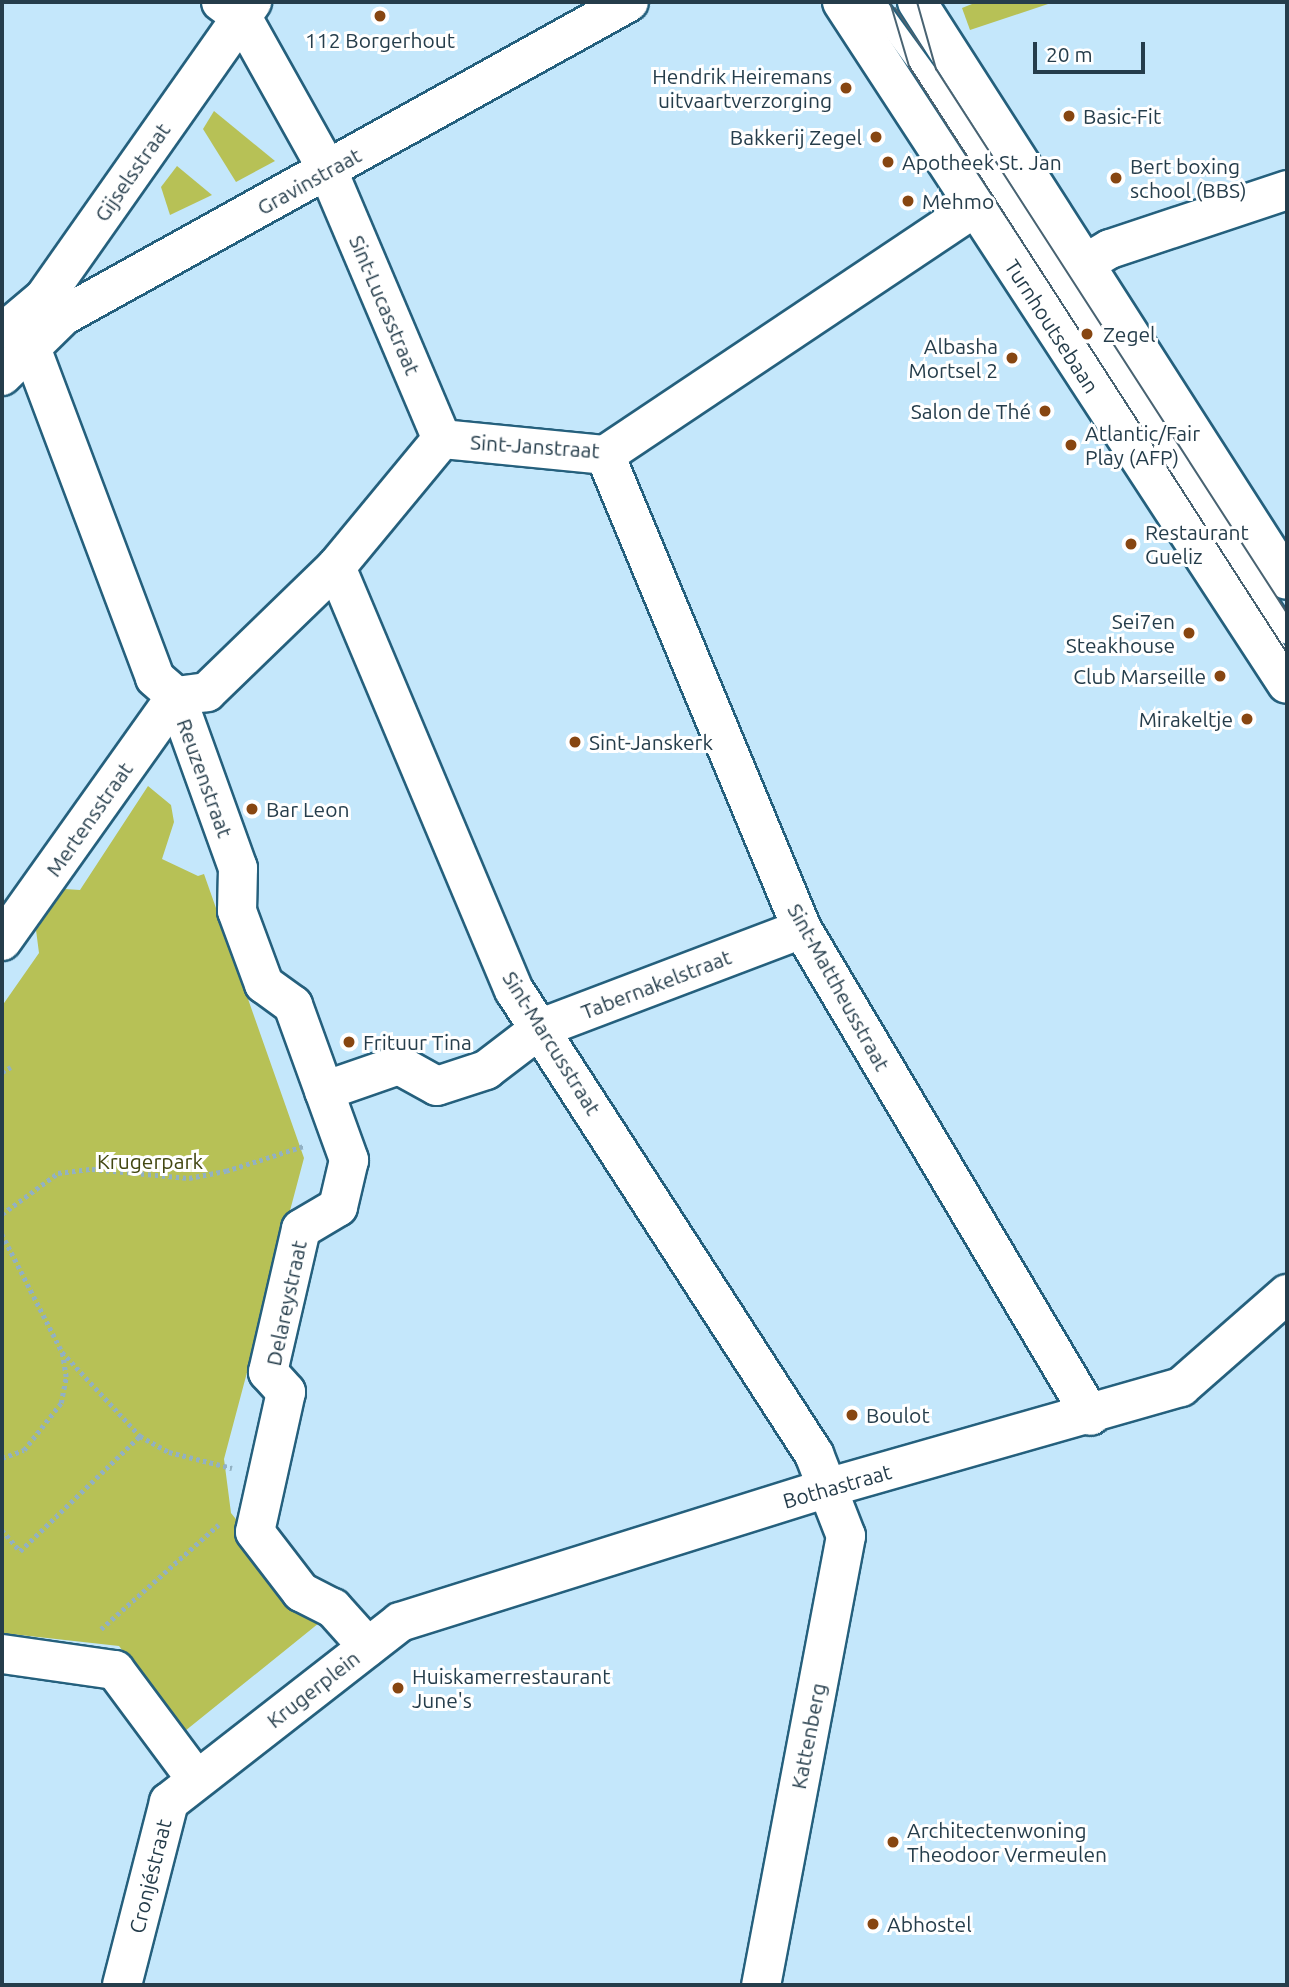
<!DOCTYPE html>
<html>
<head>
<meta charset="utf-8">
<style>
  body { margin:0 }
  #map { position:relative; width:1289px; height:1987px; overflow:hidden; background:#c4e7fb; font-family:Ubuntu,sans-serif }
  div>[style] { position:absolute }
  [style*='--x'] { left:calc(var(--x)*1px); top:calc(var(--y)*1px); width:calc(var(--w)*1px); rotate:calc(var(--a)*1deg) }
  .green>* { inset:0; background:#b7c156 }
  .path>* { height:4.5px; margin-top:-2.25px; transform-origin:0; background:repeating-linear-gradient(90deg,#92b1c3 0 3.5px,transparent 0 7px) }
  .roads { filter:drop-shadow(2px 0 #25607d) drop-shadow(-2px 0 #25607d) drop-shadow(0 2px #25607d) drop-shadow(0 -2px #25607d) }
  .lane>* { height:21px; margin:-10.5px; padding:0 10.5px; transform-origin:10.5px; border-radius:10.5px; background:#fff }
  .street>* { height:38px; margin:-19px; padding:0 19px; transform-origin:19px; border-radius:19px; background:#fff }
  .secondary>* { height:38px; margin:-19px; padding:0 19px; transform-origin:19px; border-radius:19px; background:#fff }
  .tram>* { height:2px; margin:-1px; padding:0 1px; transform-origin:1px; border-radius:1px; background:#496372 }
  .dots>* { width:19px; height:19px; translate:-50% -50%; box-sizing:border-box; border:4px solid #fff; border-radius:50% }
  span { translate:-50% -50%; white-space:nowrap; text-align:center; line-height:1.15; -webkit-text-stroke:6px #fff; paint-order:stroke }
  .poi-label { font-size:21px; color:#253d4b }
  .right { translate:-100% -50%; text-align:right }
  .left { translate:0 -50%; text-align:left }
  .street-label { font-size:21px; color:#253d4b }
  .park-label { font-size:21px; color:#424710 }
  .frame { position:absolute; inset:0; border:4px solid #253d4b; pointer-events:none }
  .scale { position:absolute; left:1033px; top:42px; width:112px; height:32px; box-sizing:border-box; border:4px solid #253d4b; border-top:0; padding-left:9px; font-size:21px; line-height:24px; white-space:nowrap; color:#253d4b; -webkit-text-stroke:5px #fff; paint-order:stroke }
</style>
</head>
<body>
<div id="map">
  <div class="green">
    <div style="clip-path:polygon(977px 2px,1054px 2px,970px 30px,962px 8px)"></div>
    <div style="clip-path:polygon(214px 111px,275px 161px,236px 182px,203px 129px)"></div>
    <div style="clip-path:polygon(177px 166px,212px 195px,170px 215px,161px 187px)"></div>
    <div style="clip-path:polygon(148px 786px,171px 805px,174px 822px,162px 859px,198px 876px,204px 874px,304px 1158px,224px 1459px,231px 1513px,319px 1623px,185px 1731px,119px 1646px,2px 1633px,2px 1006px,39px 953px,36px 930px,65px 889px,80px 890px)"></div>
  </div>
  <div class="path">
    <div style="--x:2;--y:1072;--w:10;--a:-29"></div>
    <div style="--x:2;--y:1214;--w:69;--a:-36.2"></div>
    <div style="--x:58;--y:1173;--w:34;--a:-7"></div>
    <div style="--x:92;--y:1169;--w:97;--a:5.3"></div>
    <div style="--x:189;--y:1178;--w:38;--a:-11"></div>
    <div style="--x:226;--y:1171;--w:82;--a:-17.8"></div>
    <div style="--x:2;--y:1234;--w:132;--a:63"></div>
    <div style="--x:62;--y:1352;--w:115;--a:47.1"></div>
    <div style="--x:140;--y:1436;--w:33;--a:29"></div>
    <div style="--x:169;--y:1452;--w:65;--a:14.3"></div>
    <div style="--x:2;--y:1458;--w:23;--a:-20"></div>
    <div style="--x:24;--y:1450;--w:60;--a:-51.8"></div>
    <div style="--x:61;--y:1403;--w:26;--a:-79"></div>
    <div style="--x:66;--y:1377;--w:25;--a:-99"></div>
    <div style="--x:2;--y:1530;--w:28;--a:49"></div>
    <div style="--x:20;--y:1551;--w:166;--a:-43.8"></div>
    <div style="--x:101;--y:1629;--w:157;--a:-41.6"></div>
  </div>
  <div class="roads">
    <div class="lane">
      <div style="--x:874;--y:2;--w:104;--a:54"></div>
      <div style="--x:935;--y:86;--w:650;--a:57.24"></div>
    </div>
    <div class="street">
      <div style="--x:221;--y:2;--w:26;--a:36"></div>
      <div style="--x:242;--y:17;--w:176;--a:60.8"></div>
      <div style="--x:328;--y:171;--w:291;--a:67"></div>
      <div style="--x:1083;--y:265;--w:31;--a:-31"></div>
      <div style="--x:1110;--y:249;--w:187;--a:-18.4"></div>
      <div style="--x:21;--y:321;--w:381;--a:69.4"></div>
      <div style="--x:155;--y:678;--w:28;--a:41"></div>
      <div style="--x:176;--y:696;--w:183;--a:70.2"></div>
      <div style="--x:238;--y:868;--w:43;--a:91.3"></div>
      <div style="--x:237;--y:911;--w:78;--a:69.7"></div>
      <div style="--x:264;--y:984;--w:36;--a:36"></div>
      <div style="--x:293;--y:1005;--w:165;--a:70.1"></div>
      <div style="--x:349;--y:1160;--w:48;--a:103.2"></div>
      <div style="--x:338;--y:1207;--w:43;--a:149.3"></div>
      <div style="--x:301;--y:1229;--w:147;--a:103"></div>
      <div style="--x:268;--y:1372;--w:27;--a:48"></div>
      <div style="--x:286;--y:1392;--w:143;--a:102.5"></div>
      <div style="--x:255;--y:1532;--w:76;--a:52.5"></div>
      <div style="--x:301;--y:1592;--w:36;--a:27"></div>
      <div style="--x:333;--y:1608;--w:52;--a:48.1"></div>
      <div style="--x:7;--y:329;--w:48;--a:-40"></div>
      <div style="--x:44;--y:298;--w:362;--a:-54.9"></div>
      <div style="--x:2;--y:376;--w:86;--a:-44.5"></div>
      <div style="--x:63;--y:316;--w:647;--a:-29.02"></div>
      <div style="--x:442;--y:439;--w:164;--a:5.6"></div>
      <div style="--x:605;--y:455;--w:444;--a:-33.8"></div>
      <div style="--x:605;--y:455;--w:513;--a:67.43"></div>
      <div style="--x:802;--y:929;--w:566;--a:59.31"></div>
      <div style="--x:336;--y:567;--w:459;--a:67.2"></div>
      <div style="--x:514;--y:990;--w:553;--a:57.12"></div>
      <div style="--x:814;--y:1454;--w:88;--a:68.7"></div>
      <div style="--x:846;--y:1536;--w:457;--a:100.7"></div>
      <div style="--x:176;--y:696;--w:31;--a:-7"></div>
      <div style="--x:207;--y:692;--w:180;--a:-44.1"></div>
      <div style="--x:336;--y:567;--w:166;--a:-50.4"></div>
      <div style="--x:2;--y:941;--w:301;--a:-54.6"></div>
      <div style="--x:324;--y:1091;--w:79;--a:-19.1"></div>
      <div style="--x:399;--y:1065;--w:43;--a:28.9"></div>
      <div style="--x:437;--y:1086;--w:52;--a:-18.1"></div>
      <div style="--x:486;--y:1070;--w:69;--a:-37.4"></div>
      <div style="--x:541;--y:1028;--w:279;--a:-20.8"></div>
      <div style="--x:2;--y:1654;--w:114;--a:8.1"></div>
      <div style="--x:115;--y:1670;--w:136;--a:53.4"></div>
      <div style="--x:122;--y:1985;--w:189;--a:-75.6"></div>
      <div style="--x:169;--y:1802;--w:293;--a:-37.9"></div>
      <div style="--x:400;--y:1622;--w:451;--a:-17.4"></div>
      <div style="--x:830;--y:1487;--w:365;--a:-15.9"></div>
      <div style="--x:1181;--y:1387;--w:141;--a:-41.3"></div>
    </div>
    <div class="secondary">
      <div style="--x:842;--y:2;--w:814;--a:56.88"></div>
      <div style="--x:917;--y:2;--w:686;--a:57.38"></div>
    </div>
  </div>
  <div class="tram">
    <div style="--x:890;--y:2;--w:67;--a:73.5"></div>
    <div style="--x:909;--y:66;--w:698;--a:57.22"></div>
    <div style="--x:917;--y:2;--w:70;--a:74.2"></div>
    <div style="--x:936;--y:69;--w:647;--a:57.17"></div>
    <div style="--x:895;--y:8;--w:50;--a:55.7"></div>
  </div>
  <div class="dots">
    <div style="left:380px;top:16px;background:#874611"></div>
    <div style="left:846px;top:88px;background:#874611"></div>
    <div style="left:1069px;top:116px;background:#874611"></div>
    <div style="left:876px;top:137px;background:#874611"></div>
    <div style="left:888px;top:162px;background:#874611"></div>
    <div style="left:1116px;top:178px;background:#874611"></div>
    <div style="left:908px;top:201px;background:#874611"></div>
    <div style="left:1087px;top:334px;background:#874611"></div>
    <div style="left:1012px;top:358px;background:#874611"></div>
    <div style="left:1045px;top:411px;background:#874611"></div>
    <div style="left:1071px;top:445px;background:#874611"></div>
    <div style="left:1131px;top:544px;background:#874611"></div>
    <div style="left:1189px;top:633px;background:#874611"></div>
    <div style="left:1220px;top:676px;background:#874611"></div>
    <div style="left:1247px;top:719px;background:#874611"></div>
    <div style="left:575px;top:742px;background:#874611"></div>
    <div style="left:252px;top:809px;background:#874611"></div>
    <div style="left:349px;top:1042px;background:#874611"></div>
    <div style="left:852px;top:1415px;background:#874611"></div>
    <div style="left:398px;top:1688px;background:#874611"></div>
    <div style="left:893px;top:1842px;background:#874611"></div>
    <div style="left:873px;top:1924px;background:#874611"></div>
  </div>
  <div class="poi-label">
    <span style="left:380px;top:40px">112 Borgerhout</span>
    <span class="right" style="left:832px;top:88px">Hendrik Heiremans<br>uitvaartverzorging</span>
    <span class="left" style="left:1083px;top:116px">Basic-Fit</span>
    <span class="right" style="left:862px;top:137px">Bakkerij Zegel</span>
    <span class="left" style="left:902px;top:162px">Apotheek St. Jan</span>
    <span class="left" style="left:1130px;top:178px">Bert boxing<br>school (BBS)</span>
    <span class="left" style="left:922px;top:201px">Mehmo</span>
    <span class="left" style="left:1103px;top:334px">Zegel</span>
    <span class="right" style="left:998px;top:358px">Albasha<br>Mortsel 2</span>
    <span class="right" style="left:1031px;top:411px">Salon de Thé</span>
    <span class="left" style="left:1085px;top:445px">Atlantic/Fair<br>Play (AFP)</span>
    <span class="left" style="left:1145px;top:544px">Restaurant<br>Gueliz</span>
    <span class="right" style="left:1175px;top:633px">Sei7en<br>Steakhouse</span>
    <span class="right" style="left:1206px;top:676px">Club Marseille</span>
    <span class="right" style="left:1233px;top:719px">Mirakeltje</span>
    <span class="left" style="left:589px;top:742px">Sint-Janskerk</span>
    <span class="left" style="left:266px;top:809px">Bar Leon</span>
    <span class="left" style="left:363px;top:1042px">Frituur Tina</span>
    <span class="left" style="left:866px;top:1415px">Boulot</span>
    <span class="left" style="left:412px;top:1688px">Huiskamerrestaurant<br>June's</span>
    <span class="left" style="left:907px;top:1842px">Architectenwoning<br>Theodoor Vermeulen</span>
    <span class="left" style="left:887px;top:1924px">Abhostel</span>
  </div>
  <div class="street-label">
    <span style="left:132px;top:172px;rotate:-55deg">Gijselsstraat</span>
    <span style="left:309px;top:181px;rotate:-29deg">Gravinstraat</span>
    <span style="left:385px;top:305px;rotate:67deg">Sint-Lucasstraat</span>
    <span style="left:1052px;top:326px;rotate:57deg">Turnhoutsebaan</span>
    <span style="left:535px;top:446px;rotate:4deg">Sint-Janstraat</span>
    <span style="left:205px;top:778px;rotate:70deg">Reuzenstraat</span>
    <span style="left:89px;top:819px;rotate:-55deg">Mertensstraat</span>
    <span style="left:656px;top:984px;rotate:-21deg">Tabernakelstraat</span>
    <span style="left:839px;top:987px;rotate:61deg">Sint-Mattheusstraat</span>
    <span style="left:552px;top:1043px;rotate:58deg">Sint-Marcusstraat</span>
    <span style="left:286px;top:1303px;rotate:-78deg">Delareystraat</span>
    <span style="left:837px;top:1486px;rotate:-16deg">Bothastraat</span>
    <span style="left:313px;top:1689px;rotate:-38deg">Krugerplein</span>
    <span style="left:808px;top:1736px;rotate:-79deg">Kattenberg</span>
    <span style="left:150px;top:1876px;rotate:-76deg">Cronjéstraat</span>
  </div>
  <div class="park-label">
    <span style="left:150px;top:1161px">Krugerpark</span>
  </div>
  <div class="frame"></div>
  <div class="scale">20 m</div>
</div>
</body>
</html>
